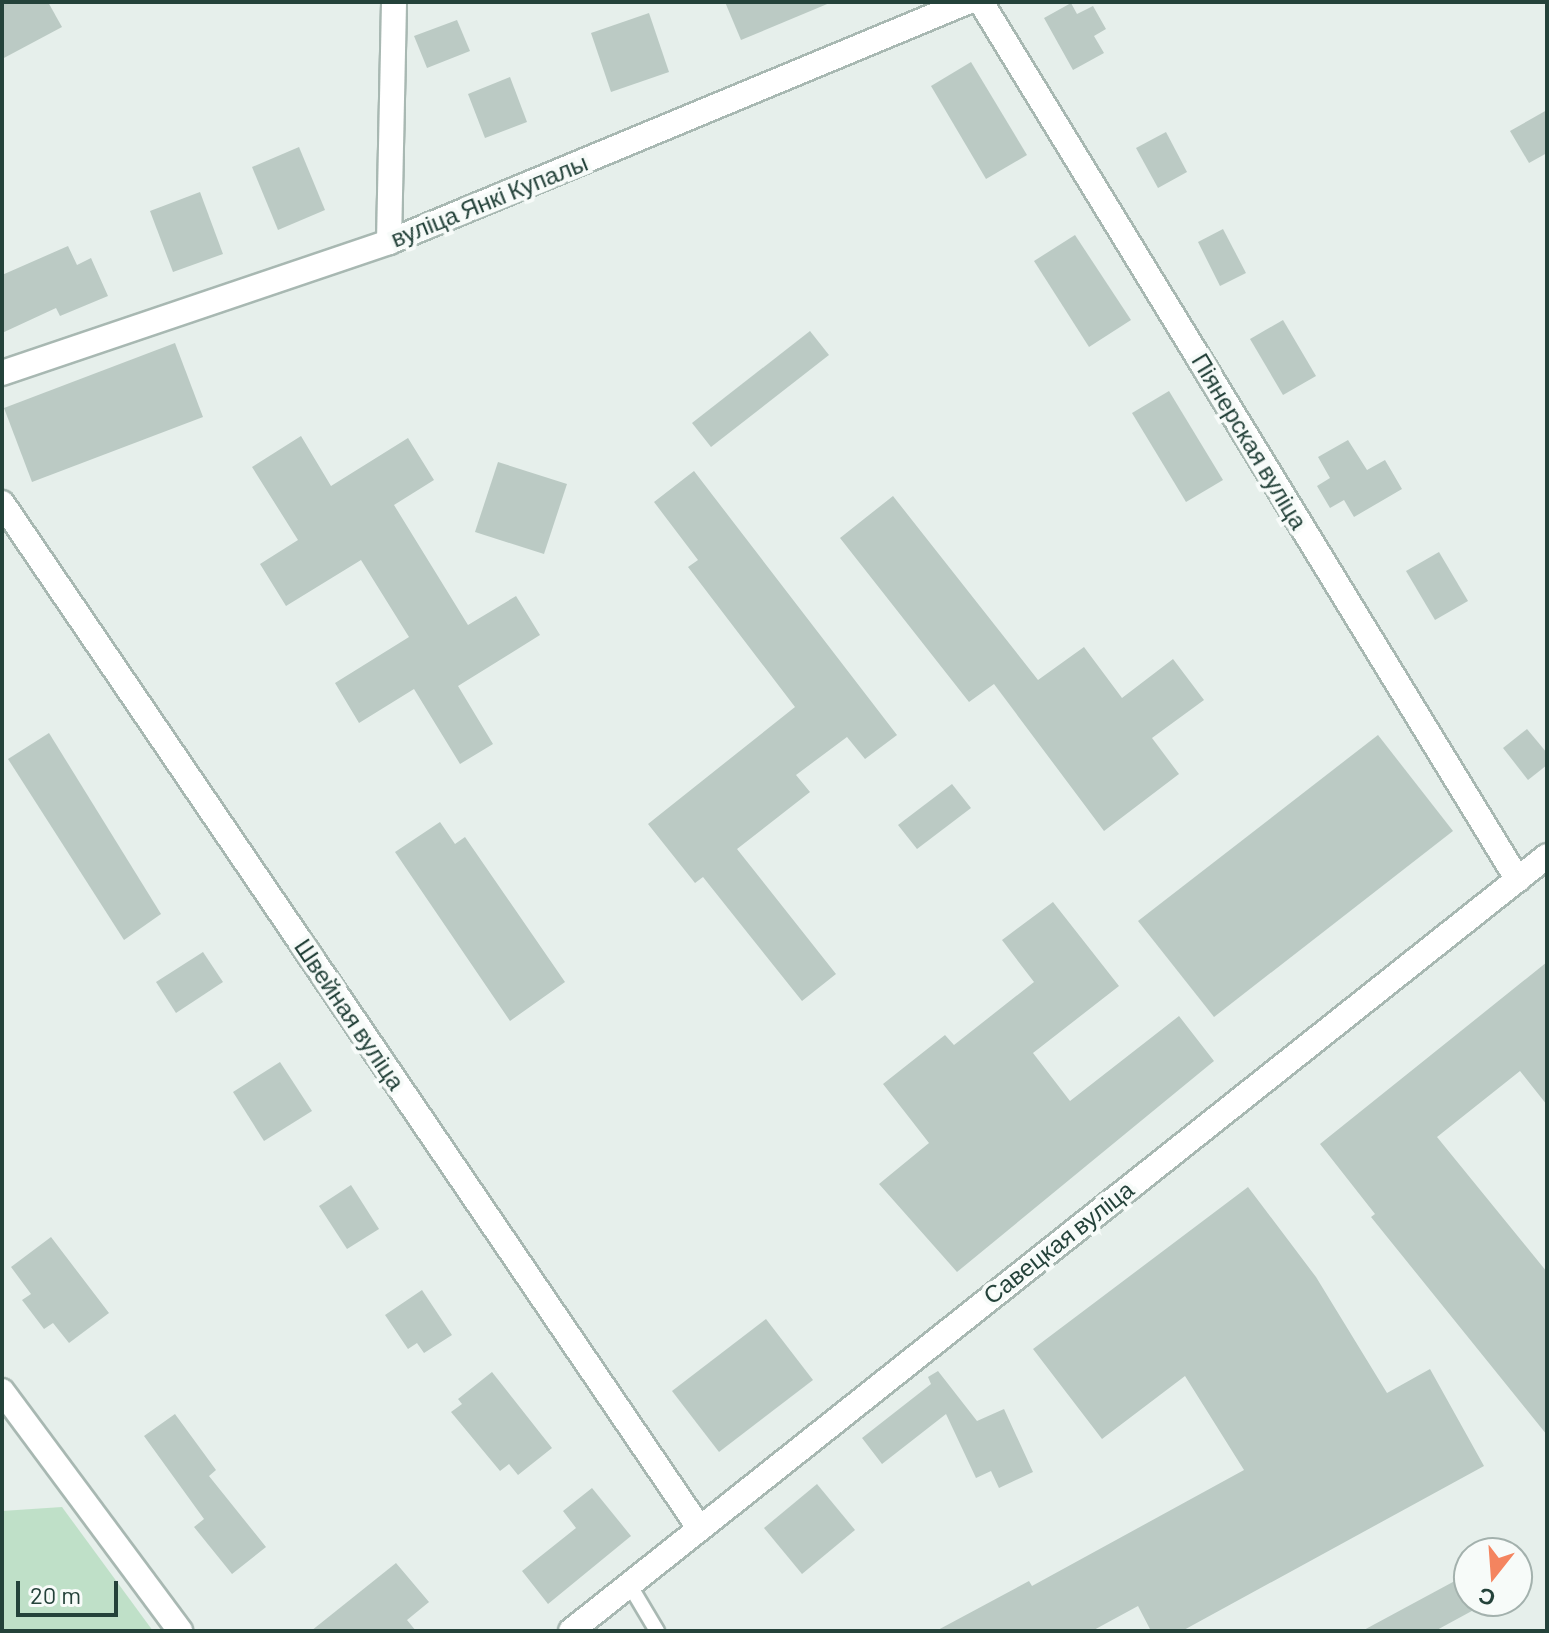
<!DOCTYPE html>
<html>
<head>
<meta charset="utf-8">
<style>
  body { margin:0 }
  #map { position:relative; width:1549px; height:1633px; overflow:hidden; background:#e6efeb; font-family:Barlow,sans-serif }
  div>[style] { position:absolute }
  [style*='--x'] { left:calc(var(--x)*1px); top:calc(var(--y)*1px); width:calc(var(--w)*1px); rotate:calc(var(--a)*1deg) }
  .green>* { inset:0; background:#bfe0c8 }
  .building>* { inset:0; background:#bbcac4 }
  .roads { filter:drop-shadow(2px 0 #a8b8b2) drop-shadow(-2px 0 #a8b8b2) drop-shadow(0 2px #a8b8b2) drop-shadow(0 -2px #a8b8b2) }
  .service>* { height:14px; margin:-7px; padding:0 7px; transform-origin:7px; border-radius:7px; background:#fff }
  .minor>* { height:24px; margin:-12px; padding:0 12px; transform-origin:12px; border-radius:12px; background:#fff }
  .tertiary>* { height:24px; margin:-12px; padding:0 12px; transform-origin:12px; border-radius:12px; background:#fff }
  span { translate:-50% -50%; white-space:nowrap; text-align:center; line-height:1.15; -webkit-text-stroke:8px #f7fbf9; paint-order:stroke }
  .street-label { font-size:24px; color:#24423a }
  .frame { position:absolute; inset:0; border:4px solid #24423a; pointer-events:none }
  .north { position:absolute; left:1453px; top:1537px; width:80px; height:80px; box-sizing:border-box; background:#f7fbf9; border:2px solid #a3b1ad; border-radius:50%; rotate:197deg; font-size:22px; font-weight:700; line-height:32px; text-align:center; color:#24423a }
  .north::after { content:''; display:block; margin:auto; width:28px; height:36px; background:#f4845f; clip-path:polygon(50% 0,100% 100%,50% 72%,0 100%) }
  .scale { position:absolute; left:16px; top:1581px; width:102px; height:36px; box-sizing:border-box; border:4px solid #24423a; border-top:0; padding-left:10px; font-size:24px; line-height:28px; white-space:nowrap; color:#24423a; -webkit-text-stroke:6px #f7fbf9; paint-order:stroke }
</style>
</head>
<body>
<div id="map">
  <div class="green">
    <div style="clip-path:polygon(62px 1507px,153px 1631px,2px 1631px,2px 1511px)"></div>
  </div>
  <div class="building">
    <div style="clip-path:polygon(2px 2px,48px 2px,62px 27px,2px 59px)"></div>
    <div style="clip-path:polygon(725px 2px,832px 2px,741px 40px)"></div>
    <div style="clip-path:polygon(1071px 3px,1077px 14px,1093px 6px,1106px 29px,1094px 36px,1104px 53px,1073px 70px,1044px 18px)"></div>
    <div style="clip-path:polygon(649px 13px,669px 72px,611px 92px,591px 33px)"></div>
    <div style="clip-path:polygon(457px 20px,470px 51px,427px 68px,414px 36px)"></div>
    <div style="clip-path:polygon(971px 62px,1027px 155px,986px 179px,931px 86px)"></div>
    <div style="clip-path:polygon(510px 77px,527px 122px,485px 138px,468px 94px)"></div>
    <div style="clip-path:polygon(1547px 110px,1547px 153px,1529px 163px,1510px 131px)"></div>
    <div style="clip-path:polygon(1166px 132px,1187px 172px,1158px 188px,1136px 148px)"></div>
    <div style="clip-path:polygon(299px 147px,325px 210px,278px 230px,252px 167px)"></div>
    <div style="clip-path:polygon(200px 192px,223px 254px,173px 272px,150px 211px)"></div>
    <div style="clip-path:polygon(1223px 229px,1246px 273px,1220px 286px,1198px 242px)"></div>
    <div style="clip-path:polygon(1075px 235px,1131px 320px,1089px 347px,1034px 261px)"></div>
    <div style="clip-path:polygon(68px 246px,77px 265px,91px 258px,108px 296px,60px 316px,56px 308px,2px 333px,2px 275px)"></div>
    <div style="clip-path:polygon(1283px 320px,1316px 376px,1283px 395px,1250px 339px)"></div>
    <div style="clip-path:polygon(810px 331px,829px 355px,711px 447px,692px 423px)"></div>
    <div style="clip-path:polygon(175px 343px,203px 417px,32px 482px,4px 408px)"></div>
    <div style="clip-path:polygon(1169px 391px,1223px 480px,1186px 502px,1132px 413px)"></div>
    <div style="clip-path:polygon(301px 436px,331px 486px,408px 438px,434px 480px,394px 505px,468px 625px,516px 596px,540px 635px,458px 686px,493px 744px,460px 764px,414px 689px,359px 723px,335px 683px,409px 637px,361px 560px,286px 606px,260px 564px,298px 540px,252px 467px)"></div>
    <div style="clip-path:polygon(1348px 440px,1367px 470px,1385px 460px,1402px 489px,1354px 517px,1344px 500px,1330px 508px,1317px 486px,1330px 478px,1318px 457px)"></div>
    <div style="clip-path:polygon(498px 462px,567px 484px,544px 554px,475px 532px)"></div>
    <div style="clip-path:polygon(694px 471px,897px 735px,865px 759px,847px 737px,796px 775px,810px 792px,737px 849px,836px 974px,802px 1001px,703px 877px,695px 883px,648px 824px,795px 707px,688px 567px,698px 560px,654px 502px)"></div>
    <div style="clip-path:polygon(893px 496px,1038px 680px,1084px 647px,1122px 698px,1173px 659px,1204px 700px,1152px 738px,1179px 774px,1104px 831px,994px 684px,969px 702px,840px 538px)"></div>
    <div style="clip-path:polygon(1439px 552px,1468px 601px,1435px 620px,1406px 571px)"></div>
    <div style="clip-path:polygon(1527px 729px,1547px 753px,1547px 765px,1528px 780px,1503px 748px)"></div>
    <div style="clip-path:polygon(49px 733px,161px 914px,124px 940px,8px 759px)"></div>
    <div style="clip-path:polygon(1378px 735px,1453px 831px,1214px 1017px,1138px 921px)"></div>
    <div style="clip-path:polygon(952px 784px,971px 808px,917px 849px,898px 825px)"></div>
    <div style="clip-path:polygon(440px 822px,455px 844px,465px 837px,565px 982px,510px 1021px,395px 852px)"></div>
    <div style="clip-path:polygon(1053px 902px,1119px 986px,1033px 1053px,1070px 1101px,1179px 1016px,1214px 1061px,957px 1272px,879px 1184px,929px 1143px,883px 1084px,945px 1035px,954px 1045px,1034px 982px,1002px 940px)"></div>
    <div style="clip-path:polygon(203px 952px,223px 982px,176px 1013px,156px 982px)"></div>
    <div style="clip-path:polygon(1547px 962px,1547px 1105px,1520px 1071px,1437px 1137px,1547px 1272px,1547px 1435px,1371px 1217px,1375px 1214px,1320px 1144px)"></div>
    <div style="clip-path:polygon(280px 1062px,312px 1111px,264px 1141px,233px 1092px)"></div>
    <div style="clip-path:polygon(351px 1185px,379px 1229px,347px 1249px,319px 1206px)"></div>
    <div style="clip-path:polygon(1248px 1187px,1316px 1277px,1387px 1393px,1430px 1369px,1484px 1466px,1182px 1631px,1151px 1631px,1138px 1606px,1092px 1631px,936px 1631px,1029px 1581px,1032px 1586px,1244px 1470px,1185px 1376px,1102px 1439px,1033px 1349px)"></div>
    <div style="clip-path:polygon(51px 1237px,109px 1313px,69px 1343px,53px 1323px,44px 1329px,22px 1300px,31px 1294px,11px 1267px)"></div>
    <div style="clip-path:polygon(422px 1290px,452px 1335px,424px 1353px,417px 1343px,408px 1349px,385px 1315px)"></div>
    <div style="clip-path:polygon(766px 1319px,813px 1380px,719px 1452px,672px 1391px)"></div>
    <div style="clip-path:polygon(938px 1371px,977px 1421px,1004px 1409px,1033px 1472px,999px 1488px,991px 1471px,976px 1478px,946px 1414px,882px 1464px,862px 1438px,931px 1384px,928px 1377px)"></div>
    <div style="clip-path:polygon(492px 1372px,552px 1448px,518px 1475px,509px 1464px,500px 1471px,451px 1412px,462px 1404px,458px 1399px)"></div>
    <div style="clip-path:polygon(175px 1414px,216px 1470px,209px 1476px,266px 1547px,232px 1574px,194px 1527px,204px 1519px,144px 1436px)"></div>
    <div style="clip-path:polygon(817px 1484px,855px 1530px,802px 1574px,764px 1528px)"></div>
    <div style="clip-path:polygon(592px 1488px,631px 1536px,548px 1604px,522px 1571px,576px 1528px,563px 1511px)"></div>
    <div style="clip-path:polygon(396px 1563px,429px 1602px,407px 1620px,416px 1631px,311px 1631px)"></div>
    <div style="clip-path:polygon(1464px 1576px,1469px 1601px,1481px 1606px,1435px 1631px,1362px 1631px)"></div>
  </div>
  <div class="roads">
    <div class="service">
      <div style="--x:629;--y:1584;--w:55;--a:59.2"></div>
    </div>
    <div class="minor">
      <div style="--x:981;--y:2;--w:1029;--a:58.55"></div>
      <div style="--x:389;--y:242;--w:240;--a:-88.8"></div>
      <div style="--x:2;--y:373;--w:409;--a:-18.7"></div>
      <div style="--x:389;--y:242;--w:626;--a:-22.55"></div>
      <div style="--x:2;--y:503;--w:1237;--a:55.77"></div>
    </div>
    <div class="tertiary">
      <div style="--x:2;--y:1391;--w:299;--a:53.4"></div>
      <div style="--x:571;--y:1631;--w:1246;--a:-38.45"></div>
    </div>
  </div>
  <div class="street-label">
    <span style="left:489px;top:200px;rotate:-22deg">вуліца Янкі Купалы</span>
    <span style="left:1250px;top:441px;rotate:59deg">Піянерская вуліца</span>
    <span style="left:350px;top:1014px;rotate:56deg">Швейная вуліца</span>
    <span style="left:1058px;top:1242px;rotate:-38deg">Савецкая вуліца</span>
  </div>
  <div class="frame"></div>
  <div class="north">С</div>
  <div class="scale">20 m</div>
</div>
</body>
</html>
